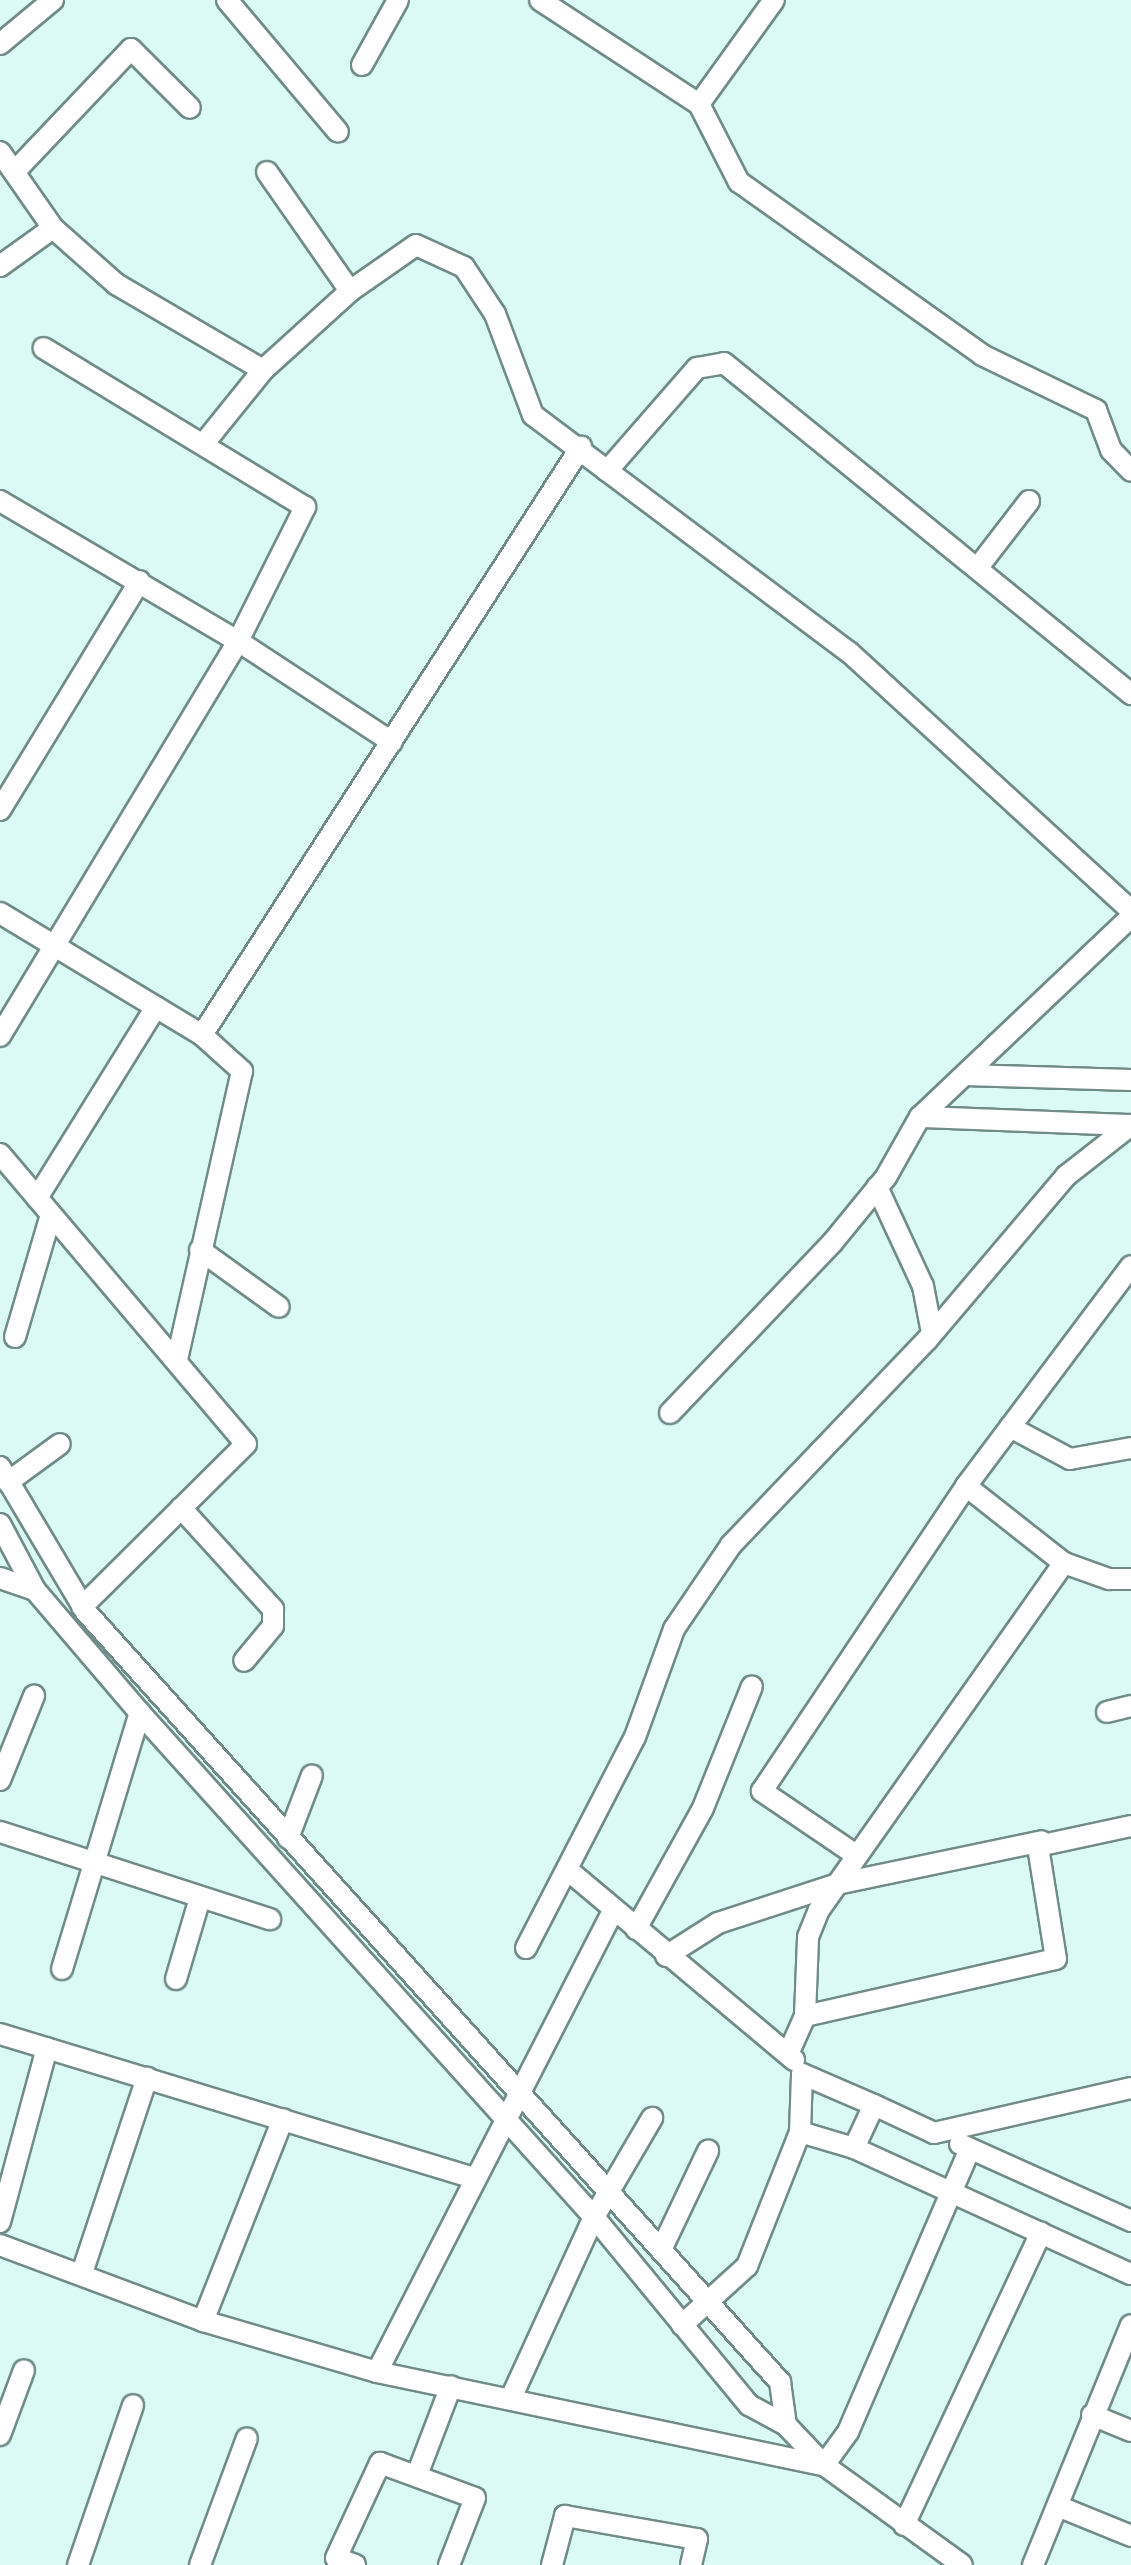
<!DOCTYPE html>
<html>
<head>
<meta charset="utf-8">
<style>
  body { margin:0 }
  #map { position:relative; width:1131px; height:2565px; overflow:hidden; background:#dcfaf5; font-family:Mulish,sans-serif }
  div>[style] { position:absolute }
  [style*='--x'] { left:calc(var(--x)*1px); top:calc(var(--y)*1px); width:calc(var(--w)*1px); rotate:calc(var(--a)*1deg) }
  .roads { filter:drop-shadow(2px 0 #718c88) drop-shadow(-2px 0 #718c88) drop-shadow(0 2px #718c88) drop-shadow(0 -2px #718c88) }
  .minor>* { height:20px; margin:-10px; padding:0 10px; transform-origin:10px; border-radius:10px; background:#fff }
  span { translate:-50% -50%; white-space:nowrap; text-align:center; line-height:1.15; -webkit-text-stroke:6px #fff; paint-order:stroke }
</style>
</head>
<body>
<div id="map">
  <div class="roads">
    <div class="minor">
      <div style="--x:227;--y:0;--w:172;--a:49.9"></div>
      <div style="--x:540;--y:0;--w:190;--a:33.2"></div>
      <div style="--x:699;--y:104;--w:88;--a:62.9"></div>
      <div style="--x:739;--y:182;--w:298;--a:35.4"></div>
      <div style="--x:982;--y:355;--w:127;--a:25.8"></div>
      <div style="--x:1096;--y:410;--w:43;--a:69.4"></div>
      <div style="--x:1111;--y:450;--w:29;--a:46"></div>
      <div style="--x:0;--y:44;--w:69;--a:-39.7"></div>
      <div style="--x:362;--y:65;--w:74;--a:-61"></div>
      <div style="--x:699;--y:104;--w:128;--a:-54.2"></div>
      <div style="--x:0;--y:152;--w:93;--a:55.1"></div>
      <div style="--x:53;--y:228;--w:84;--a:41.6"></div>
      <div style="--x:116;--y:284;--w:170;--a:30.3"></div>
      <div style="--x:263;--y:370;--w:118;--a:-42.2"></div>
      <div style="--x:350;--y:291;--w:80;--a:-34.9"></div>
      <div style="--x:416;--y:245;--w:53;--a:24.6"></div>
      <div style="--x:464;--y:267;--w:56;--a:56.6"></div>
      <div style="--x:495;--y:314;--w:108;--a:69.4"></div>
      <div style="--x:533;--y:415;--w:395;--a:36.9"></div>
      <div style="--x:849;--y:652;--w:382;--a:42.5"></div>
      <div style="--x:18;--y:168;--w:164;--a:-46.5"></div>
      <div style="--x:131;--y:49;--w:83;--a:45"></div>
      <div style="--x:267;--y:172;--w:145;--a:55.1"></div>
      <div style="--x:0;--y:266;--w:65;--a:-35.6"></div>
      <div style="--x:205;--y:442;--w:92;--a:-51.1"></div>
      <div style="--x:607;--y:471;--w:137;--a:-48.9"></div>
      <div style="--x:697;--y:368;--w:27;--a:-10"></div>
      <div style="--x:724;--y:363;--w:525;--a:39.12"></div>
      <div style="--x:0;--y:501;--w:276;--a:30.5"></div>
      <div style="--x:238;--y:641;--w:184;--a:33.3"></div>
      <div style="--x:979;--y:566;--w:82;--a:-52.4"></div>
      <div style="--x:0;--y:810;--w:268;--a:-58.6"></div>
      <div style="--x:0;--y:913;--w:236;--a:31.1"></div>
      <div style="--x:202;--y:1035;--w:54;--a:42"></div>
      <div style="--x:242;--y:1071;--w:295;--a:102.7"></div>
      <div style="--x:202;--y:1035;--w:700;--a:-57.2"></div>
      <div style="--x:0;--y:1036;--w:461;--a:-58.9"></div>
      <div style="--x:238;--y:641;--w:150;--a:-63.4"></div>
      <div style="--x:305;--y:507;--w:306;--a:-148.7"></div>
      <div style="--x:965;--y:1075;--w:166;--a:1.7"></div>
      <div style="--x:920;--y:1117;--w:291;--a:-43.5"></div>
      <div style="--x:0;--y:1154;--w:380;--a:49.7"></div>
      <div style="--x:246;--y:1444;--w:231;--a:135.2"></div>
      <div style="--x:877;--y:1187;--w:109;--a:65.1"></div>
      <div style="--x:923;--y:1286;--w:48;--a:79.2"></div>
      <div style="--x:37;--y:1198;--w:225;--a:-58.1"></div>
      <div style="--x:200;--y:1250;--w:97;--a:35.8"></div>
      <div style="--x:15;--y:1337;--w:127;--a:-73.6"></div>
      <div style="--x:670;--y:1413;--w:235;--a:-46.4"></div>
      <div style="--x:832;--y:1243;--w:85;--a:-50.7"></div>
      <div style="--x:886;--y:1177;--w:69;--a:-60.5"></div>
      <div style="--x:920;--y:1117;--w:211;--a:2.2"></div>
      <div style="--x:1010;--y:1427;--w:68;--a:28.1"></div>
      <div style="--x:1070;--y:1459;--w:62;--a:-10.2"></div>
      <div style="--x:0;--y:1467;--w:169;--a:59.3"></div>
      <div style="--x:86;--y:1612;--w:1037;--a:47.97"></div>
      <div style="--x:780;--y:2382;--w:43;--a:82.1"></div>
      <div style="--x:8;--y:1482;--w:64;--a:-36.2"></div>
      <div style="--x:966;--y:1486;--w:125;--a:38.2"></div>
      <div style="--x:1064;--y:1563;--w:48;--a:19.6"></div>
      <div style="--x:1109;--y:1579;--w:22;--a:0"></div>
      <div style="--x:181;--y:1508;--w:137;--a:47.7"></div>
      <div style="--x:273;--y:1609;--w:17;--a:90"></div>
      <div style="--x:273;--y:1626;--w:45;--a:129.6"></div>
      <div style="--x:0;--y:1524;--w:75;--a:62.1"></div>
      <div style="--x:35;--y:1590;--w:162;--a:49.5"></div>
      <div style="--x:140;--y:1713;--w:678;--a:47.99"></div>
      <div style="--x:594;--y:2217;--w:244;--a:50.5"></div>
      <div style="--x:749;--y:2405;--w:42;--a:28.4"></div>
      <div style="--x:786;--y:2425;--w:55;--a:46.5"></div>
      <div style="--x:824;--y:2465;--w:170;--a:35.9"></div>
      <div style="--x:0;--y:1578;--w:37;--a:19"></div>
      <div style="--x:1107;--y:1712;--w:25;--a:-14"></div>
      <div style="--x:0;--y:1780;--w:91;--a:-68"></div>
      <div style="--x:0;--y:1832;--w:284;--a:17.9"></div>
      <div style="--x:288;--y:1838;--w:67;--a:-69.1"></div>
      <div style="--x:856;--y:1855;--w:114;--a:-145.8"></div>
      <div style="--x:762;--y:1791;--w:367;--a:-56.2"></div>
      <div style="--x:966;--y:1486;--w:275;--a:-53.1"></div>
      <div style="--x:569;--y:1871;--w:294;--a:40"></div>
      <div style="--x:636;--y:1929;--w:138;--a:-61"></div>
      <div style="--x:703;--y:1808;--w:131;--a:-68.1"></div>
      <div style="--x:526;--y:1948;--w:237;--a:-62.7"></div>
      <div style="--x:635;--y:1737;--w:115;--a:-70.1"></div>
      <div style="--x:674;--y:1629;--w:102;--a:-55.8"></div>
      <div style="--x:731;--y:1545;--w:284;--a:-46.3"></div>
      <div style="--x:927;--y:1340;--w:215;--a:-49.7"></div>
      <div style="--x:1066;--y:1176;--w:83;--a:-38.1"></div>
      <div style="--x:666;--y:1956;--w:62;--a:-32.4"></div>
      <div style="--x:718;--y:1923;--w:125;--a:-18.1"></div>
      <div style="--x:837;--y:1884;--w:209;--a:-11.8"></div>
      <div style="--x:62;--y:1969;--w:268;--a:-73.1"></div>
      <div style="--x:176;--y:1979;--w:84;--a:-73.5"></div>
      <div style="--x:805;--y:2016;--w:79;--a:-87.8"></div>
      <div style="--x:808;--y:1937;--w:29;--a:-68"></div>
      <div style="--x:819;--y:1910;--w:425;--a:-54.8"></div>
      <div style="--x:0;--y:2034;--w:493;--a:16.9"></div>
      <div style="--x:789;--y:2052;--w:39;--a:-66"></div>
      <div style="--x:805;--y:2016;--w:257;--a:-12.8"></div>
      <div style="--x:1056;--y:1959;--w:114;--a:-99.1"></div>
      <div style="--x:1038;--y:1846;--w:95;--a:-12.1"></div>
      <div style="--x:800;--y:2132;--w:56;--a:16.5"></div>
      <div style="--x:854;--y:2148;--w:304;--a:24.5"></div>
      <div style="--x:960;--y:2144;--w:188;--a:24.2"></div>
      <div style="--x:854;--y:2148;--w:47;--a:-65.1"></div>
      <div style="--x:874;--y:2105;--w:66;--a:25"></div>
      <div style="--x:934;--y:2133;--w:202;--a:-12.9"></div>
      <div style="--x:0;--y:2222;--w:180;--a:-74.9"></div>
      <div style="--x:0;--y:2245;--w:217;--a:20.5"></div>
      <div style="--x:203;--y:2321;--w:181;--a:16.3"></div>
      <div style="--x:377;--y:2372;--w:457;--a:11.8"></div>
      <div style="--x:661;--y:2250;--w:110;--a:-64.6"></div>
      <div style="--x:82;--y:2273;--w:206;--a:-71.6"></div>
      <div style="--x:203;--y:2321;--w:217;--a:-68.4"></div>
      <div style="--x:682;--y:2325;--w:88;--a:-42.2"></div>
      <div style="--x:747;--y:2266;--w:144;--a:-68.4"></div>
      <div style="--x:800;--y:2132;--w:58;--a:-88"></div>
      <div style="--x:802;--y:2074;--w:78;--a:23.3"></div>
      <div style="--x:377;--y:2372;--w:520;--a:-62.89"></div>
      <div style="--x:511;--y:2398;--w:199;--a:-65.4"></div>
      <div style="--x:594;--y:2217;--w:115;--a:-59.6"></div>
      <div style="--x:1092;--y:2415;--w:42;--a:22.3"></div>
      <div style="--x:0;--y:2435;--w:69;--a:-69.7"></div>
      <div style="--x:824;--y:2465;--w:41;--a:-54"></div>
      <div style="--x:848;--y:2432;--w:308;--a:-66.7"></div>
      <div style="--x:417;--y:2475;--w:95;--a:-69.1"></div>
      <div style="--x:1060;--y:2507;--w:77;--a:22.2"></div>
      <div style="--x:904;--y:2525;--w:323;--a:-64.9"></div>
      <div style="--x:78;--y:2565;--w:169;--a:-71"></div>
      <div style="--x:200;--y:2565;--w:135;--a:-69.7"></div>
      <div style="--x:355;--y:2565;--w:20;--a:-160"></div>
      <div style="--x:336;--y:2558;--w:105;--a:-65.1"></div>
      <div style="--x:380;--y:2463;--w:101;--a:20.2"></div>
      <div style="--x:475;--y:2498;--w:72;--a:111.2"></div>
      <div style="--x:552;--y:2565;--w:51;--a:-75.1"></div>
      <div style="--x:565;--y:2516;--w:134;--a:9.9"></div>
      <div style="--x:697;--y:2539;--w:27;--a:103"></div>
      <div style="--x:1033;--y:2565;--w:259;--a:-67.8"></div>
    </div>
  </div>
</div>
</body>
</html>
